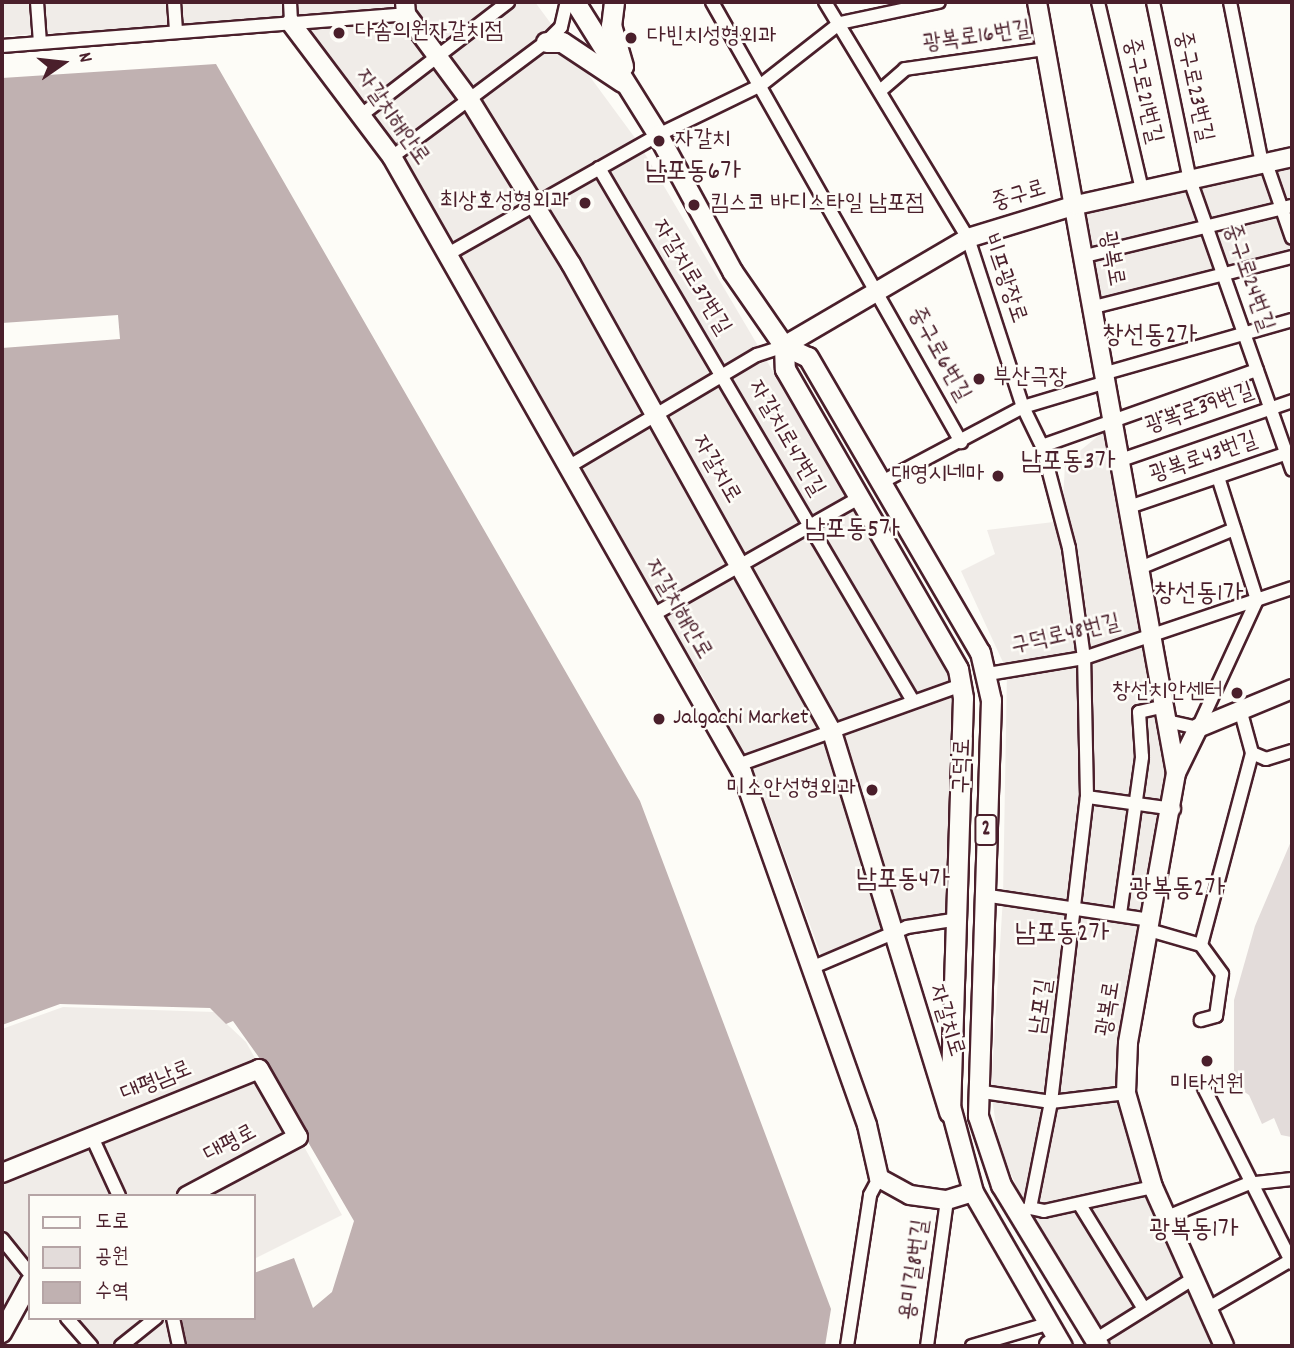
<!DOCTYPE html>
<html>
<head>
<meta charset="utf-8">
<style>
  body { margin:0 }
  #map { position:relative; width:1294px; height:1348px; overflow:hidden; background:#fdfcf7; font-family:Dekko,"Poor Story",sans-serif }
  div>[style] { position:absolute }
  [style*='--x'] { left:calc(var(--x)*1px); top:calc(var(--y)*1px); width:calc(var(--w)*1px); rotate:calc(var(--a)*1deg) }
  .built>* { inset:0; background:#f0ece8 }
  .green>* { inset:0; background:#e3dcda }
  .water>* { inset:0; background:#c0b1b1 }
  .roads { filter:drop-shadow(2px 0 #4a1f2b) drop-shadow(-2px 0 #4a1f2b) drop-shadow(0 2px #4a1f2b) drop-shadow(0 -2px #4a1f2b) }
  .street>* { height:12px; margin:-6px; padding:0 6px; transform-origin:6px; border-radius:6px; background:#fdfcf7 }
  .secondary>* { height:18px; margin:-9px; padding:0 9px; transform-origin:9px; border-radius:9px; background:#fdfcf7 }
  .primary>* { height:19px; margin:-9.5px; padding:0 9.5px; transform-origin:9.5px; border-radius:9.5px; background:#fdfcf7 }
  .dots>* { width:19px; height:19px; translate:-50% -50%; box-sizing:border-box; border:4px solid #fdfcf7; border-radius:50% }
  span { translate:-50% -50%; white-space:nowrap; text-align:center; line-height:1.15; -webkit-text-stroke:5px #fdfcf7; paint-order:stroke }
  .shield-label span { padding:2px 5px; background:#fdfcf7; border:2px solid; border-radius:5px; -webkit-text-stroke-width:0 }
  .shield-label { font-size:21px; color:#4a1f2b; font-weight:700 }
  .poi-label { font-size:23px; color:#4a1f2b }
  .left { translate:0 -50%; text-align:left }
  .right { translate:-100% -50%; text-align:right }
  .street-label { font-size:23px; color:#4a1f2b }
  .quarter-label { font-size:26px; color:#4a1f2b }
  .frame { position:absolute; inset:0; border:4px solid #4a1f2b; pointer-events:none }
  .legend { position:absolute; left:28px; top:1194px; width:228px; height:126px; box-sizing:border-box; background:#fdfcf7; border:2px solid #b5a4a5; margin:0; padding:9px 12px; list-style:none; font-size:21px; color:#4a1f2b }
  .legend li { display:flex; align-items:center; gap:14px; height:35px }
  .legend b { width:35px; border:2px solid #b5a4a5 }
  .north { position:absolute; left:28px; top:28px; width:70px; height:70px; -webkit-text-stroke:5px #fdfcf7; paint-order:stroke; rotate:76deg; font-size:19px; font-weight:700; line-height:28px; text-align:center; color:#4a1f2b }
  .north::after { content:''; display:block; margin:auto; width:24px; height:32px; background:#4a1f2b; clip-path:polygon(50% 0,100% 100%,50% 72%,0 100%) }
</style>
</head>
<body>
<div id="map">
  <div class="built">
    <div style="clip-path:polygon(2px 2px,535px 2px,638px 142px,957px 684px,947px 913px,821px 955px,753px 768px,705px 681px,295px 19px,2px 36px)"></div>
    <div style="clip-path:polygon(1292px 162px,1292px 255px,1094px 307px,1076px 205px)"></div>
    <div style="clip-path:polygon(1114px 423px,1176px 773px,1128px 1042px,1138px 1146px,1224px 1346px,1109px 1346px,1029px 1213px,999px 1148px,991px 1090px,1003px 897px,1007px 671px,961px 571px,995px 554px,987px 530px,1062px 521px,1065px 463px)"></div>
    <div style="clip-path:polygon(63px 1007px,214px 1012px,246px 1042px,342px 1215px,254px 1259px,254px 1196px,30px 1196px,30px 1265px,2px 1309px,2px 1029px)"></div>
    <div style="clip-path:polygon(75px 1318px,164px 1318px,173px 1346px,99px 1346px)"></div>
  </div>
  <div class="green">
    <div style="clip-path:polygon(1292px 839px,1292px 1136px,1291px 1137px,1281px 1135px,1274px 1118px,1262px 1124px,1249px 1095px,1234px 1085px,1234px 1000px,1255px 926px)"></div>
  </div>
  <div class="water">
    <div style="clip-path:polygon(216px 64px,640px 801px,831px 1309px,825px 1346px,186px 1346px,179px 1318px,254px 1318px,254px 1273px,294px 1258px,313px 1308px,332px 1292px,354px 1221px,258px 1056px,233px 1021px,226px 1024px,210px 1008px,60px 1004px,2px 1025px,2px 348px,120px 339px,118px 315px,2px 323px,2px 78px)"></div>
  </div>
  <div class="roads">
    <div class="street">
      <div style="--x:37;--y:2;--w:41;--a:85.8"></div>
      <div style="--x:174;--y:2;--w:30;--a:86"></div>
      <div style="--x:290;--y:2;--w:21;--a:87"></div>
      <div style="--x:712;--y:2;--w:506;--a:60.49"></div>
      <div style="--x:825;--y:2;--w:276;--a:58.8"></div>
      <div style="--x:968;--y:238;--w:178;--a:72"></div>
      <div style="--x:1023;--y:407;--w:157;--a:152"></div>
      <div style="--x:1098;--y:2;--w:193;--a:76.8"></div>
      <div style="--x:1153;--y:2;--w:182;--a:78.3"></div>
      <div style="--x:1190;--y:180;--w:307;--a:70.6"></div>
      <div style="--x:1230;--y:2;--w:165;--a:78.8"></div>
      <div style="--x:2;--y:46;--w:405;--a:-4.5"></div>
      <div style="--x:880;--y:91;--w:33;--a:-41"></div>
      <div style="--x:905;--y:69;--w:142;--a:-8.1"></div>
      <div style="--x:360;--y:116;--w:187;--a:-37.6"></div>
      <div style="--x:392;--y:157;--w:192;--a:-36.8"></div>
      <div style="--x:546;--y:42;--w:21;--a:-45"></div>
      <div style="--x:561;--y:27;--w:26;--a:-77"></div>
      <div style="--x:1266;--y:163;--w:79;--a:70.9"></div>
      <div style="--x:599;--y:168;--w:619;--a:59.5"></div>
      <div style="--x:448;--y:254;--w:241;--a:-29.5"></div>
      <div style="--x:658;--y:135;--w:114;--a:-25.9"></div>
      <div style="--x:761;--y:85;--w:100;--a:-38.1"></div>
      <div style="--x:840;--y:23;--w:101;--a:-12"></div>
      <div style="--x:1085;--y:256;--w:213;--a:-13.6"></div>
      <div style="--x:1094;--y:307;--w:204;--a:-14.2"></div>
      <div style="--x:1106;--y:373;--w:193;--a:-15.9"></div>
      <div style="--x:1042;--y:446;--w:228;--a:-19.5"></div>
      <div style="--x:1121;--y:460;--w:181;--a:-19"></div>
      <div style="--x:568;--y:467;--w:220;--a:-30.7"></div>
      <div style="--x:757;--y:355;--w:28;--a:-18"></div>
      <div style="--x:1129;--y:507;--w:171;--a:-18.8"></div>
      <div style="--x:1140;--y:568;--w:102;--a:-22.5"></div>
      <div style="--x:651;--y:616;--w:239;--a:-29.6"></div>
      <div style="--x:988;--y:674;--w:97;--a:-9.5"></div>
      <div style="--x:1084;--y:658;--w:219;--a:-18.6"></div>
      <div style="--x:1240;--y:709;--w:46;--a:74.7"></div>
      <div style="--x:1252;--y:753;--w:15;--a:23"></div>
      <div style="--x:1266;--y:759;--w:27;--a:-17"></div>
      <div style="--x:1167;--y:721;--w:32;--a:13"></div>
      <div style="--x:1198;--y:728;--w:141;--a:-65.3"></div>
      <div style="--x:1257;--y:600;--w:129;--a:-107.6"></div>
      <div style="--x:738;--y:765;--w:238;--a:-19.7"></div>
      <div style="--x:1087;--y:797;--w:88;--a:7.9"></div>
      <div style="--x:983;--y:895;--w:170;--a:8.5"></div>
      <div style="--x:1120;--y:914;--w:159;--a:-82"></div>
      <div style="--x:1142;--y:757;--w:45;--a:-93.8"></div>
      <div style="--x:1139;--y:712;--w:26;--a:-13"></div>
      <div style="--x:1149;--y:930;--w:54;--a:16.1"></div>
      <div style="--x:1201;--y:945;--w:199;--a:-75.1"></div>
      <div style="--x:1201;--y:945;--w:36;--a:54"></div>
      <div style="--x:1222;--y:974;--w:42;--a:98.1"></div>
      <div style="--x:1216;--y:1016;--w:16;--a:165"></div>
      <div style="--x:811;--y:968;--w:104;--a:-23.1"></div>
      <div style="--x:907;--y:927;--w:46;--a:-8.8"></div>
      <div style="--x:1204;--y:1088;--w:196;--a:63.3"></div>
      <div style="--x:976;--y:1091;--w:76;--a:8.3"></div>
      <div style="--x:1051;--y:1102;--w:76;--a:-6.8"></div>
      <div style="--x:91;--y:1135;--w:67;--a:65.3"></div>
      <div style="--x:1080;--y:1205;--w:122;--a:58.4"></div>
      <div style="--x:1030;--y:1208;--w:14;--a:12"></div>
      <div style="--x:1044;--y:1211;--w:112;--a:-12.4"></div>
      <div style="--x:1018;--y:1214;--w:13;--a:-27"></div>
      <div style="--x:1030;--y:1208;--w:108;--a:-78.8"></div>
      <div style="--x:1051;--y:1102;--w:307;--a:-83.3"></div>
      <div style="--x:1087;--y:797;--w:139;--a:-91.2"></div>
      <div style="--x:1084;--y:658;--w:111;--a:-97.8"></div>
      <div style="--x:1069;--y:548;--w:106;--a:-104.8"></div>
      <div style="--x:1042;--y:446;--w:43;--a:-116"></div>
      <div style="--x:1023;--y:407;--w:88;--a:-16.6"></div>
      <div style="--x:1167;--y:1217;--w:87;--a:-22.4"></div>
      <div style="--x:1247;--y:1184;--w:45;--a:-6.3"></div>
      <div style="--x:2;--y:1239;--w:45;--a:51.3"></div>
      <div style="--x:1207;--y:1309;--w:97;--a:-30.3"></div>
      <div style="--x:67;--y:1318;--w:37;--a:49"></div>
      <div style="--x:173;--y:1318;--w:29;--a:78"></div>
      <div style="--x:1095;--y:1340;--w:113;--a:-32"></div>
      <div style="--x:121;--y:1346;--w:45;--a:-38.7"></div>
      <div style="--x:847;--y:1346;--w:153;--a:-81.3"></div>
      <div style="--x:870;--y:1195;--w:19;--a:-62"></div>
      <div style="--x:927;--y:1346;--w:147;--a:-82.2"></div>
      <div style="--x:972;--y:1346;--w:78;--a:-16.3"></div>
    </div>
    <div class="secondary">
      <div style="--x:405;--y:2;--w:12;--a:85"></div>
      <div style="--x:406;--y:14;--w:106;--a:53.5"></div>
      <div style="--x:469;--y:99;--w:194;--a:58.3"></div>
      <div style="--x:571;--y:264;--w:536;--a:60.85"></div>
      <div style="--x:832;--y:732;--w:399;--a:72.9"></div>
      <div style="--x:1037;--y:2;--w:783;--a:79.78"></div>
      <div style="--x:1176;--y:773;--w:274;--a:100.1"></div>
      <div style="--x:1128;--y:1043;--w:50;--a:92.3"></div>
      <div style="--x:1126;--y:1093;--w:98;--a:74"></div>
      <div style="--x:1153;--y:1187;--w:174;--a:65.9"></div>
      <div style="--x:291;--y:23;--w:168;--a:53"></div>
      <div style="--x:392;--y:157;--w:708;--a:60.36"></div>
      <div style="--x:742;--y:772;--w:374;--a:70.5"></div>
      <div style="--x:867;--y:1125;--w:54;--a:77.2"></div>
      <div style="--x:879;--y:1178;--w:35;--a:29"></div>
      <div style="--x:910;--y:1195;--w:37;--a:8"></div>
      <div style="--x:947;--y:1200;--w:27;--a:-17"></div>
      <div style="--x:784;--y:346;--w:213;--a:-30.4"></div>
      <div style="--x:968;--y:238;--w:113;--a:-17"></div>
      <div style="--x:1076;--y:205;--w:221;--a:-12.5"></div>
      <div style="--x:1176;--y:773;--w:50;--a:-63.9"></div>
      <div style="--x:1198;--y:728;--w:102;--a:-22.5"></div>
      <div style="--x:2;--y:1173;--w:277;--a:-22"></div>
      <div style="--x:259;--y:1069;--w:78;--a:60.2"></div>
      <div style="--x:298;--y:1137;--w:126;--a:152"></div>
      <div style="--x:2;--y:1333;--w:58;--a:-61.2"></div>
      <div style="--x:1049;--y:1345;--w:1;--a:90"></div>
    </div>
    <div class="primary">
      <div style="--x:575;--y:2;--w:157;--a:58"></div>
      <div style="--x:658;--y:135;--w:155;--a:61.4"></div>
      <div style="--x:732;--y:271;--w:91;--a:55.3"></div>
      <div style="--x:784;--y:346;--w:26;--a:25"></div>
      <div style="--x:808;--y:357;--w:341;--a:59.8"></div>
      <div style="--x:980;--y:652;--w:49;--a:77.1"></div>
      <div style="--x:991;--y:700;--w:416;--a:91.8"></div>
      <div style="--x:978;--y:1116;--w:73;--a:71.6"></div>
      <div style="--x:1001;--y:1185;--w:188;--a:58.7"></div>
      <div style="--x:614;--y:2;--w:23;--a:97"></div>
      <div style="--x:611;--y:25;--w:43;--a:73.7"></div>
      <div style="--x:546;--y:42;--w:16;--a:0"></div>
      <div style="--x:562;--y:42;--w:72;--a:33.7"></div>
      <div style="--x:784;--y:346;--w:23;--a:88"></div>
      <div style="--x:785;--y:369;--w:346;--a:60"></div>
      <div style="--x:958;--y:669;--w:29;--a:80"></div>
      <div style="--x:963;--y:698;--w:408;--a:91.8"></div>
      <div style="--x:950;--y:1106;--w:89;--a:75"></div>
      <div style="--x:973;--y:1192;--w:178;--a:60"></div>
    </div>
  </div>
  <div class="dots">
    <div style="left:339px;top:33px;background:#4a1f2b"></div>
    <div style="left:631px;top:38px;background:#4a1f2b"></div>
    <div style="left:659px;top:141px;background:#4a1f2b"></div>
    <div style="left:585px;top:203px;background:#4a1f2b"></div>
    <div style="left:694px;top:205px;background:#4a1f2b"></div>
    <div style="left:979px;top:379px;background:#4a1f2b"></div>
    <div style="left:998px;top:476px;background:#4a1f2b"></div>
    <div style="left:1237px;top:693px;background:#4a1f2b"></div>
    <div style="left:659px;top:719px;background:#4a1f2b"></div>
    <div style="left:872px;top:790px;background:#4a1f2b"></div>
    <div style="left:1207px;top:1061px;background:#4a1f2b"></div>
  </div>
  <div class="shield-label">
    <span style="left:986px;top:830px">2</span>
  </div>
  <div class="poi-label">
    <span class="left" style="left:355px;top:33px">다솜의원자갈치점</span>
    <span class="left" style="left:647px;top:38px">다빈치성형외과</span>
    <span class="left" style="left:675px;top:141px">자갈치</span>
    <span class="right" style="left:569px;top:203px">최상호성형외과</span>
    <span class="left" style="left:710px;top:205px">킴스코 바디스타일 남포점</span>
    <span class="left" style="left:993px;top:379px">부산극장</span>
    <span class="right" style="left:984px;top:476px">대영시네마</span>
    <span class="right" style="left:1223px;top:693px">창선치안센터</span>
    <span class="left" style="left:673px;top:719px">Jalgachi Market</span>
    <span class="right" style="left:856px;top:790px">미소안성형외과</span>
    <span style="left:1207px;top:1086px">미타선원</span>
  </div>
  <div class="street-label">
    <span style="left:977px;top:38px;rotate:-8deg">광복로16번길</span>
    <span style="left:1192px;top:87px;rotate:78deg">중구로23번길</span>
    <span style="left:1141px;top:91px;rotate:77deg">중구로21번길</span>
    <span style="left:391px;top:118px;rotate:55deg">자갈치해안로</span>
    <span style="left:1019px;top:197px;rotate:-17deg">중구로</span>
    <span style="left:1110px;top:259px;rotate:80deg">광복로</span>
    <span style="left:690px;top:278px;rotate:59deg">자갈치로37번길</span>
    <span style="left:1247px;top:278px;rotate:71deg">중구로24번길</span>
    <span style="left:1003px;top:279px;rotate:71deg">비프광장로</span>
    <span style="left:938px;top:355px;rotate:61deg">중구로6번길</span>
    <span style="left:1200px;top:410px;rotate:-19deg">광복로39번길</span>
    <span style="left:785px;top:439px;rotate:60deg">자갈치로47번길</span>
    <span style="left:1204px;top:459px;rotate:-19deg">광복로43번길</span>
    <span style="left:715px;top:470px;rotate:60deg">자갈치로</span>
    <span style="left:677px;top:610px;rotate:60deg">자갈치해안로</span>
    <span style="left:1066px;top:636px;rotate:-13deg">구덕로48번길</span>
    <span style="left:964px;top:766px;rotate:-88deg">구덕로</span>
    <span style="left:1043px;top:1007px;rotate:-82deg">남포길</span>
    <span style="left:1110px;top:1009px;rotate:-81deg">광복로</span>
    <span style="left:945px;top:1021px;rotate:73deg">자갈치로</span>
    <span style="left:157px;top:1083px;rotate:-22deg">대평남로</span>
    <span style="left:231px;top:1145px;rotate:-28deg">대평로</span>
    <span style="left:916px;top:1270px;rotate:-82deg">용미길8번길</span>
  </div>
  <div class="quarter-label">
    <span style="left:693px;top:173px">남포동6가</span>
    <span style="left:1150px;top:337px">창선동2가</span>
    <span style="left:1068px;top:463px">남포동3가</span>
    <span style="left:852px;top:531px">남포동5가</span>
    <span style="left:1199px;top:595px">창선동1가</span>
    <span style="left:903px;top:881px">남포동4가</span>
    <span style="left:1178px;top:890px">광복동2가</span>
    <span style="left:1062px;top:935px">남포동2가</span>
    <span style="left:1194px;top:1231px">광복동1가</span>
  </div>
  <div class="frame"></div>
  <ul class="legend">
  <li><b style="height:9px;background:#fdfcf7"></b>도로</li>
  <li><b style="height:19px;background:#e3dcda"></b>공원</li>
  <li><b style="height:19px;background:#c0b1b1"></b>수역</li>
  </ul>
  <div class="north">N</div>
</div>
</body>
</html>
